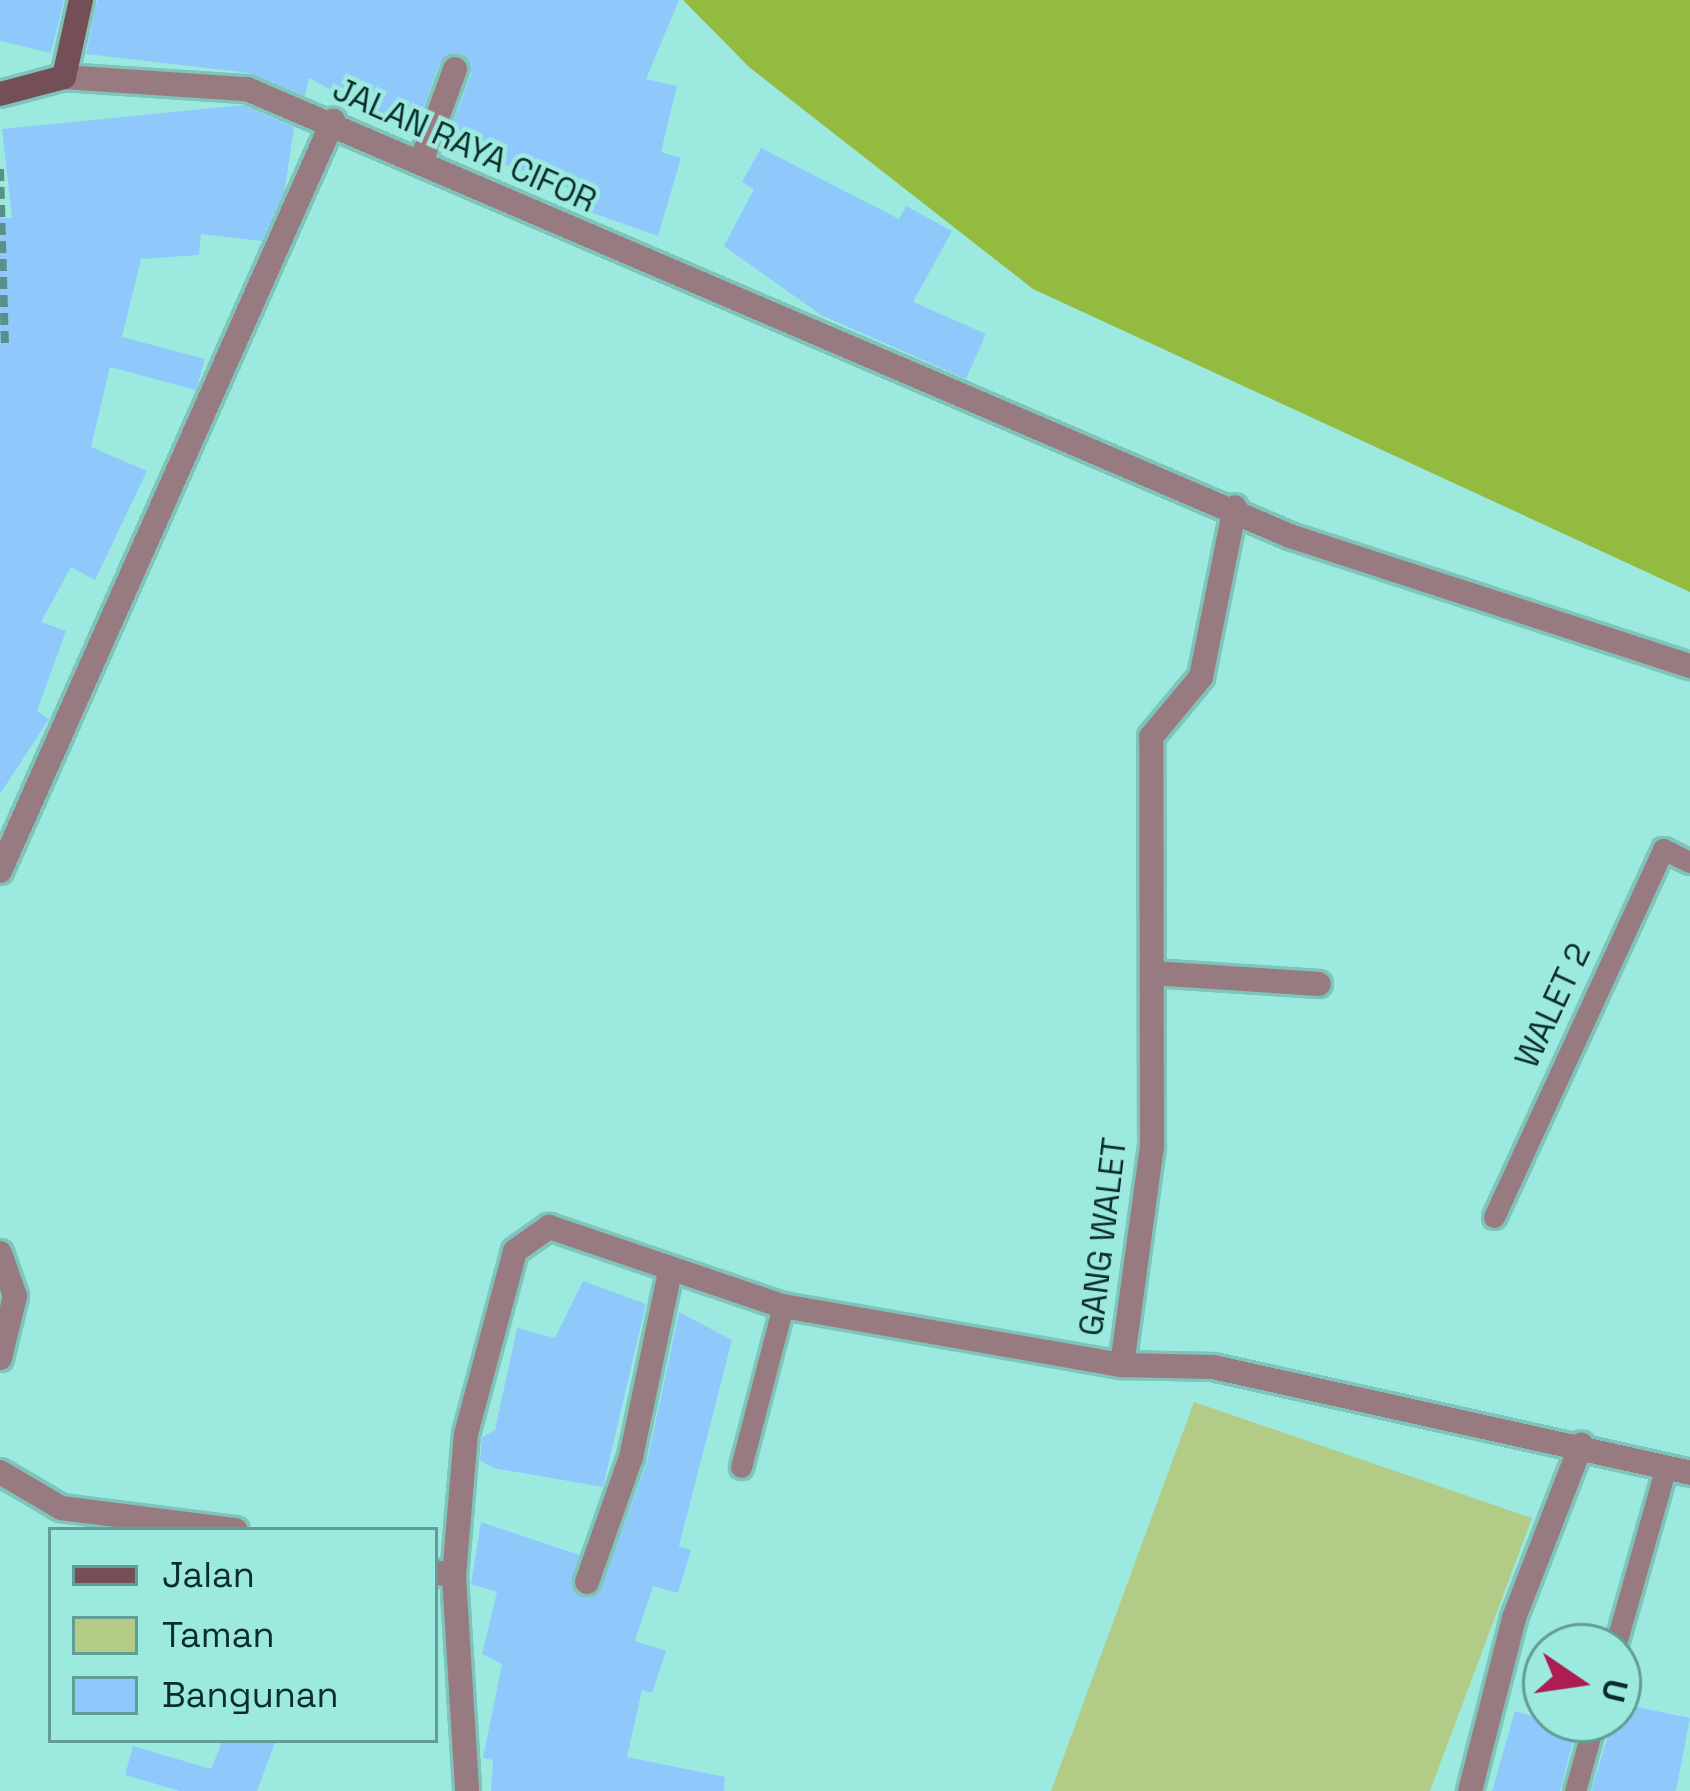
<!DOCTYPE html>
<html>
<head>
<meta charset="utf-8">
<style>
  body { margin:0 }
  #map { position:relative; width:1690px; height:1791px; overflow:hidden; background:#9ceadf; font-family:"Space Grotesk",sans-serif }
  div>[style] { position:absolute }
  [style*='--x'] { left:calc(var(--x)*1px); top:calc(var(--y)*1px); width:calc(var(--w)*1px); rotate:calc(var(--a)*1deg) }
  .green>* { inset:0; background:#b2cc88 }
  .forest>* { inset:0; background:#93bb40 }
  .building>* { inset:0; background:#8fc9fc }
  .path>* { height:8px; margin-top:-4px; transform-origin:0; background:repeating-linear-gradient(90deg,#579189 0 12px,transparent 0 18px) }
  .roads { filter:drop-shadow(3px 0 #7fc4bb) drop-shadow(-3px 0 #7fc4bb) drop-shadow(0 3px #7fc4bb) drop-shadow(0 -3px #7fc4bb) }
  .lane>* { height:21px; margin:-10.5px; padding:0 10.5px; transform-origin:10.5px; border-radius:10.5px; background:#977b80 }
  .street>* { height:24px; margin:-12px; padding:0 12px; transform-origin:12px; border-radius:12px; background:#977b80 }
  .secondary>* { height:24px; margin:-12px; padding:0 12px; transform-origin:12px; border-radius:12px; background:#754f57 }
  span { translate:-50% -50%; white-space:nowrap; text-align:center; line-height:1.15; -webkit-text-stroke:9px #9ceadf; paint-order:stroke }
  .street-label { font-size:33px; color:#0b2d29 }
  .legend { position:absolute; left:48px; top:1527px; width:390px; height:216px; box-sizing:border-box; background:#9ceadf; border:3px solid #629e96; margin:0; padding:15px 21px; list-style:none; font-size:36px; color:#0b2d29 }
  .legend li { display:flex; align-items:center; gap:24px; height:60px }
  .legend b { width:60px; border:3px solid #629e96 }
  .north { position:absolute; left:1522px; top:1623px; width:120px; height:120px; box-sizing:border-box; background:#9ceadf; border:3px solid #629e96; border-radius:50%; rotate:103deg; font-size:33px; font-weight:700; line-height:48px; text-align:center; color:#0b2d29 }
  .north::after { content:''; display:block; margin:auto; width:42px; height:54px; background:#ad1c53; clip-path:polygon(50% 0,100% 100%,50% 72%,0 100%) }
</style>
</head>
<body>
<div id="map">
  <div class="green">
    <div style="clip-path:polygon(1194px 1402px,1532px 1518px,1430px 1791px,1051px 1791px)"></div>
  </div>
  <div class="forest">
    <div style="clip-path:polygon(683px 0,1690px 0,1690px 592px,1033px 289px,749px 67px)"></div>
  </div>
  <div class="building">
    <div style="clip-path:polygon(0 0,64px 0,51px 53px,0 41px)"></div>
    <div style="clip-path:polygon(97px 0,679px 0,646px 79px,677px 86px,661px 152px,681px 158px,658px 236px,573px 206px,577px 192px,550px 180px,445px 144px,471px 74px,462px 54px,440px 62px,414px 134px,309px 78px,305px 96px,249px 73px,86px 54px)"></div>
    <div style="clip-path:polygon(243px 105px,294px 127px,285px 189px,262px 241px,201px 234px,199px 255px,141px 259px,122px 337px,205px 359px,196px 390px,110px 367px,91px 447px,147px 471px,95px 580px,71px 567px,41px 622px,66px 631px,37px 711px,49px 719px,0 794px,0 218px,12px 218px,2px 129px)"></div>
    <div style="clip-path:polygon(761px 148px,899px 219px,906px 206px,952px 231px,913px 302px,986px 334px,966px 379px,821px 315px,724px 246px,754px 189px,742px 182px)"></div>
    <div style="clip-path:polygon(583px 1281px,646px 1304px,603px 1487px,493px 1468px,480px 1460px,482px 1437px,495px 1430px,517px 1328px,555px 1338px)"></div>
    <div style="clip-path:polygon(679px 1312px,732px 1340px,679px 1546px,691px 1550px,678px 1593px,653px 1586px,635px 1641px,666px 1651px,652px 1693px,642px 1690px,627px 1757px,725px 1777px,724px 1791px,491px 1791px,493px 1760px,483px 1758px,502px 1664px,482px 1654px,497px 1592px,471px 1584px,481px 1522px,579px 1555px,574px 1592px,599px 1594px,647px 1462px)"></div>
    <div style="clip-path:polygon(1618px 1703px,1690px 1718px,1676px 1791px,1591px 1791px)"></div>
    <div style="clip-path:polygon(1515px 1711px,1576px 1730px,1560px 1791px,1492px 1791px)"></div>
    <div style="clip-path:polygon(223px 1740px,276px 1740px,257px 1791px,180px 1791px,125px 1775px,133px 1746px,211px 1769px)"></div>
  </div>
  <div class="path">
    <div style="--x:0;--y:169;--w:179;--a:88.4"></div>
  </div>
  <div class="roads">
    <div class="lane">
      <div style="--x:1494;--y:1217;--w:405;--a:-65.3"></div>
      <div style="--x:1663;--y:849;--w:30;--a:26"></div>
      <div style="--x:741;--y:1467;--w:166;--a:-75.4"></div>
      <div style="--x:1615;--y:1647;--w:187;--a:-74.2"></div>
      <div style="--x:1575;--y:1791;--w:75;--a:-74.5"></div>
    </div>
    <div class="street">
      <div style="--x:64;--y:77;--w:183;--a:3.8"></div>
      <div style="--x:247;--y:89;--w:1135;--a:23.2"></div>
      <div style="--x:1290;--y:536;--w:421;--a:18"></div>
      <div style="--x:421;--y:162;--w:99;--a:-69.9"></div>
      <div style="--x:0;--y:871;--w:821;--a:-66.06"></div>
      <div style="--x:1153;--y:973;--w:166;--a:3.8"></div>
      <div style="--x:0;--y:1253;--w:46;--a:70.8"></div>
      <div style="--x:15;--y:1296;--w:64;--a:103.6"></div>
      <div style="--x:1122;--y:1365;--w:220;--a:-82.2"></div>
      <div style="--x:1152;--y:1147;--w:410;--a:-90.1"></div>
      <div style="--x:1151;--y:737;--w:78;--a:-50.2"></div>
      <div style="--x:1201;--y:677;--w:173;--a:-78.7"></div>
      <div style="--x:0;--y:1472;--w:71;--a:30.5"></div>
      <div style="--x:61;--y:1508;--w:176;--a:7.2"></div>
      <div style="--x:435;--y:1572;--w:19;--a:12"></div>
      <div style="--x:454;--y:1576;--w:215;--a:86.5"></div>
      <div style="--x:454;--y:1576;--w:143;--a:-85.2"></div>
      <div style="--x:466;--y:1434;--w:189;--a:-75"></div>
      <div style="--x:515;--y:1251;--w:42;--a:-35.2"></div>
      <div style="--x:549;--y:1227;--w:247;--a:18.7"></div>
      <div style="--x:783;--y:1306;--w:344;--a:9.9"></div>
      <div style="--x:1122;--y:1365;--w:91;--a:1.3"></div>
      <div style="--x:1213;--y:1367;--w:489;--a:12.5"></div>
      <div style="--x:587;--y:1582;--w:133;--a:-70.6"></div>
      <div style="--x:631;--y:1457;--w:189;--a:-78.1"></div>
      <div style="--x:1470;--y:1791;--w:179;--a:-75.7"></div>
      <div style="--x:1514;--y:1618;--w:186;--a:-68.8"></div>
    </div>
    <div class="secondary">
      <div style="--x:0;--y:94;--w:66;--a:-14.9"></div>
      <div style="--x:64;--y:77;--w:79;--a:-77.6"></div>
    </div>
  </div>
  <div class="street-label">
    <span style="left:464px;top:146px;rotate:24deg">JALAN RAYA CIFOR</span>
    <span style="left:1554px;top:1006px;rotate:-65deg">WALET 2</span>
    <span style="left:1104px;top:1237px;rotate:-83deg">GANG WALET</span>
  </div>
  <ul class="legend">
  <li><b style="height:15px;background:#754f57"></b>Jalan</li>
  <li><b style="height:33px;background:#b2cc88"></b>Taman</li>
  <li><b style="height:33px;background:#8fc9fc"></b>Bangunan</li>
  </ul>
  <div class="north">U</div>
</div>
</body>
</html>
